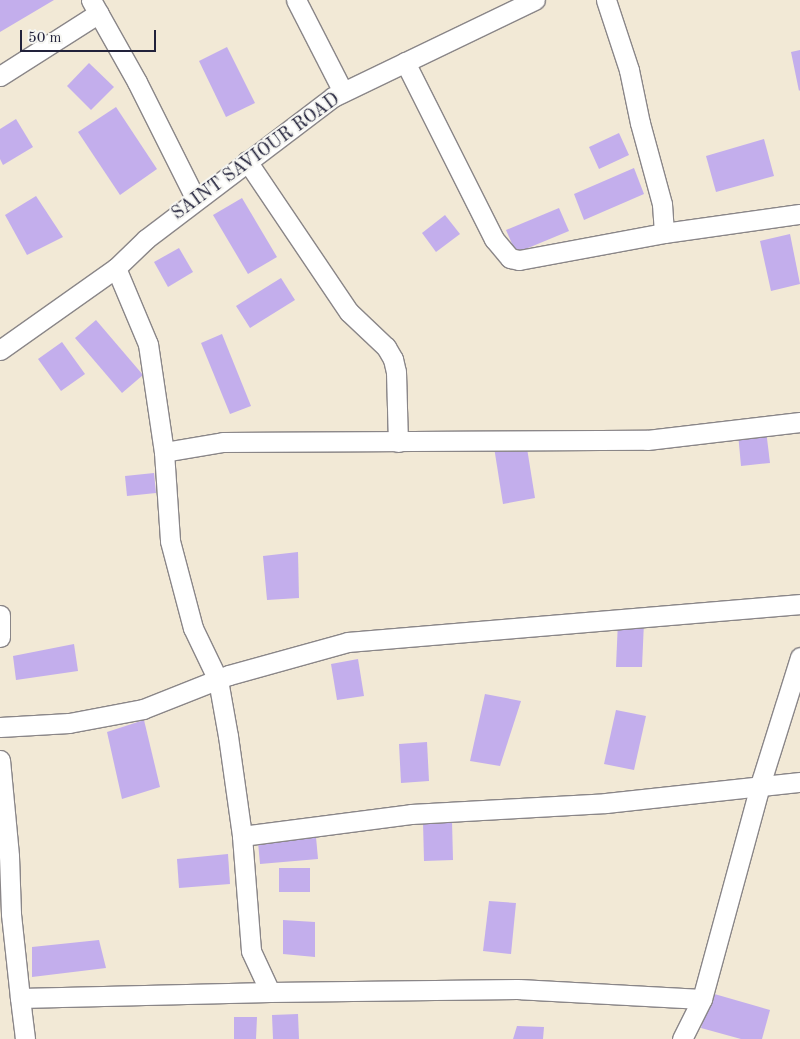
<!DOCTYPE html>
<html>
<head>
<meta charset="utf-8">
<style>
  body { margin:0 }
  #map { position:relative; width:800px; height:1039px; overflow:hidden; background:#f2e9d6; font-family:"Old Standard TT",serif }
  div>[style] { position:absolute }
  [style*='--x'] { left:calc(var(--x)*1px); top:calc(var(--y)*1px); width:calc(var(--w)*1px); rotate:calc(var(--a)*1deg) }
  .building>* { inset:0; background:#c3aeec }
  .roads { filter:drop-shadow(1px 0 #8a8688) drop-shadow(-1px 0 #8a8688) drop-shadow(0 1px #8a8688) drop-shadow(0 -1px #8a8688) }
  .minor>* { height:19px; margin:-9.5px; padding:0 9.5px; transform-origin:9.5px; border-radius:9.5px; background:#fff }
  span { translate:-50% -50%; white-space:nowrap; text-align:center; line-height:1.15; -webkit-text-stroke:4px #f6f6f2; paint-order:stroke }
  .street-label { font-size:18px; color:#22223b }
  .scale { position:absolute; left:20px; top:30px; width:136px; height:22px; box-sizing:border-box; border:2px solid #22223b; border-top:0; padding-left:6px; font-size:15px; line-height:18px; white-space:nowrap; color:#22223b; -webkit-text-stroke:4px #f6f6f2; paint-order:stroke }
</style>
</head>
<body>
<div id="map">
  <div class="building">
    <div style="clip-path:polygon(0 0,54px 0,0 32px)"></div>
    <div style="clip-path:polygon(227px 47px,255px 103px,226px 117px,199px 61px)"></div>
    <div style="clip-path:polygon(800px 50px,800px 90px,799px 91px,791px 52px)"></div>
    <div style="clip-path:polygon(89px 63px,114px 87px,91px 110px,67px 86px)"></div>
    <div style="clip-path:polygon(116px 107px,157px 169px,120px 195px,78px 132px)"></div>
    <div style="clip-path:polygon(16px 119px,33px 147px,3px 165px,0 159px,0 129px)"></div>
    <div style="clip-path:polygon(619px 133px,629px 155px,599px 169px,589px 147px)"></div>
    <div style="clip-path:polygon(764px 139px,774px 176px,716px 192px,706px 156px)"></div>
    <div style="clip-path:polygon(634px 168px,644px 194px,584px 220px,574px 194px)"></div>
    <div style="clip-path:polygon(36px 196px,63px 237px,27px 255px,5px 215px)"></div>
    <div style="clip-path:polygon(242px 198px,277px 257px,248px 274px,213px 215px)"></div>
    <div style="clip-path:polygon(559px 208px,569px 231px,516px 253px,506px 230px)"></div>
    <div style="clip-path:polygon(445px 215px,460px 234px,436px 252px,422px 233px)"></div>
    <div style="clip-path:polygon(790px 234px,800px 284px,771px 291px,760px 241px)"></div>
    <div style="clip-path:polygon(179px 248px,193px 272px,168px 287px,154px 262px)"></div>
    <div style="clip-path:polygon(281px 278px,295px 300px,250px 328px,236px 306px)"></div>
    <div style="clip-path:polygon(96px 320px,143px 375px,122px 393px,75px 338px)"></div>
    <div style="clip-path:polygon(222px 334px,251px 406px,230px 414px,201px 343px)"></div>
    <div style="clip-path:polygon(62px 342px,85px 374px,61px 391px,38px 359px)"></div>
    <div style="clip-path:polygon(766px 430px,770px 463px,741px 466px,738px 433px)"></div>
    <div style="clip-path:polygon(526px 442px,535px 498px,503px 504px,494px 447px)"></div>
    <div style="clip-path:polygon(154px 473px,156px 493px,127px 496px,125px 476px)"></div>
    <div style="clip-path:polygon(298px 552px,299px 598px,267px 600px,263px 556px)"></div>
    <div style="clip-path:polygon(618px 621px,644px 622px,642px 667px,616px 667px)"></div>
    <div style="clip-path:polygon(74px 644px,78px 671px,16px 680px,13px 656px)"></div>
    <div style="clip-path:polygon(358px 659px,364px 696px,337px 700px,331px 664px)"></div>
    <div style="clip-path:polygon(485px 694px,521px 701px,500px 766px,470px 761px)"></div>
    <div style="clip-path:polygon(616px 710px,646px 716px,634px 770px,604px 764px)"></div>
    <div style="clip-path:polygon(144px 720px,160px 787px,122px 799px,107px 732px)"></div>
    <div style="clip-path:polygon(427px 742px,429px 781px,401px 783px,399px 744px)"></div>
    <div style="clip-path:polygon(452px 821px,453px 860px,424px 861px,423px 822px)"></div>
    <div style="clip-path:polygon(316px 837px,318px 859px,260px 864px,258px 842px)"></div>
    <div style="clip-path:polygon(228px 854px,230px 884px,179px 888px,177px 859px)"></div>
    <div style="clip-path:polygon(279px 868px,310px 868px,310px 892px,279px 892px)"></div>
    <div style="clip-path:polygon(489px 901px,516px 903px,511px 954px,483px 951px)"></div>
    <div style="clip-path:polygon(283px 920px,315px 922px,315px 957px,283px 954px)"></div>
    <div style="clip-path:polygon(99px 940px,106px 968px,32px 977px,32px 947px)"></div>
    <div style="clip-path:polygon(711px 993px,770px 1010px,762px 1039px,741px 1039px,701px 1028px)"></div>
    <div style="clip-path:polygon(298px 1014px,299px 1039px,273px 1039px,272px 1015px)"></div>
    <div style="clip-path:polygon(234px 1017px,257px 1017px,256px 1039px,234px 1039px)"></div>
    <div style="clip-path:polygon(517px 1026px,544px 1027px,543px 1039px,513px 1039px)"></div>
  </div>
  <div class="roads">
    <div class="minor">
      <div style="--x:91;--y:0;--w:94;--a:60.7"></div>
      <div style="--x:137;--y:82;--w:132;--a:63.4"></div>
      <div style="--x:296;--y:0;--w:103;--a:62.9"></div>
      <div style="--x:606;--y:0;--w:74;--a:71.8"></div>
      <div style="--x:629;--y:70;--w:54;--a:78.3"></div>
      <div style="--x:640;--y:123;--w:84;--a:74.8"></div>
      <div style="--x:662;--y:204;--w:29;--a:86"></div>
      <div style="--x:405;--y:62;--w:198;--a:63.3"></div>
      <div style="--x:494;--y:239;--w:25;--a:50"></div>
      <div style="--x:510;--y:258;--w:9;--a:13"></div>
      <div style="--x:519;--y:260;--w:147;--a:-10.5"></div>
      <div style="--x:664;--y:233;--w:137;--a:-8"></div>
      <div style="--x:0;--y:76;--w:117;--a:-32.5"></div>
      <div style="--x:247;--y:161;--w:182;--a:56"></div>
      <div style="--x:349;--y:312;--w:51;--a:43.4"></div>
      <div style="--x:386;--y:347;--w:14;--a:60"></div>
      <div style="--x:393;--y:359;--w:13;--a:77"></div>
      <div style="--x:396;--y:372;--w:70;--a:88.4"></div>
      <div style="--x:116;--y:268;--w:82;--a:67.2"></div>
      <div style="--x:148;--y:344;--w:109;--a:81.6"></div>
      <div style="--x:164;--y:452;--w:60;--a:-9.6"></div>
      <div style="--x:223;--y:442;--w:424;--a:-0.3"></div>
      <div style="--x:647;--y:440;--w:154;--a:-6.7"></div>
      <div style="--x:0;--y:350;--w:142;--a:-35.3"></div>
      <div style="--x:116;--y:268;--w:42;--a:-44"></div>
      <div style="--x:146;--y:239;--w:235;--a:-37.2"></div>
      <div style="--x:333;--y:97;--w:224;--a:-25.7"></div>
      <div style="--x:164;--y:452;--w:89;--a:86.1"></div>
      <div style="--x:170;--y:541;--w:90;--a:75.2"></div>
      <div style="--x:193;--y:628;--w:58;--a:64.3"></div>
      <div style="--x:218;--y:680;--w:57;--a:79.9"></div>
      <div style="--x:228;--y:736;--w:101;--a:82"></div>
      <div style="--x:242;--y:836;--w:115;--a:85.5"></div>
      <div style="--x:251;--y:951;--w:45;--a:65.1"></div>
      <div style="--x:0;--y:615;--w:22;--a:90"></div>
      <div style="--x:0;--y:727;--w:69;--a:-3.3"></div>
      <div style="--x:69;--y:723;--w:75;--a:-10.7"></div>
      <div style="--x:143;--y:709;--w:92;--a:-21.6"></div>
      <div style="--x:229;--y:675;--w:123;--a:-15.5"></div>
      <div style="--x:348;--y:642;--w:454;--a:-4.8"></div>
      <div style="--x:0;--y:760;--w:96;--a:84.6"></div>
      <div style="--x:9;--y:856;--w:58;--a:88"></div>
      <div style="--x:11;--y:914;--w:84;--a:83.9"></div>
      <div style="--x:20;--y:998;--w:250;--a:-1.4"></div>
      <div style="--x:270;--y:992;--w:247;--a:-0.7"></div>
      <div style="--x:517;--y:989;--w:185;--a:3.1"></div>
      <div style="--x:242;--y:836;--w:170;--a:-7.4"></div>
      <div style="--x:411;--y:814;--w:195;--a:-3.2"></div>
      <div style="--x:606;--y:803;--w:195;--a:-6.2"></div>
      <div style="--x:20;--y:998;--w:41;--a:83"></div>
      <div style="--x:682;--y:1039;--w:45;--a:-63.4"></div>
      <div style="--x:702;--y:999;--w:222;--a:-74.8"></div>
      <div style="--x:760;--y:785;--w:134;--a:-72.6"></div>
    </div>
  </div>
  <div class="street-label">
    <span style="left:256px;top:157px;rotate:-36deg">SAINT SAVIOUR ROAD</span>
  </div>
  <div class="scale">50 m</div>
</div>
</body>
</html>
